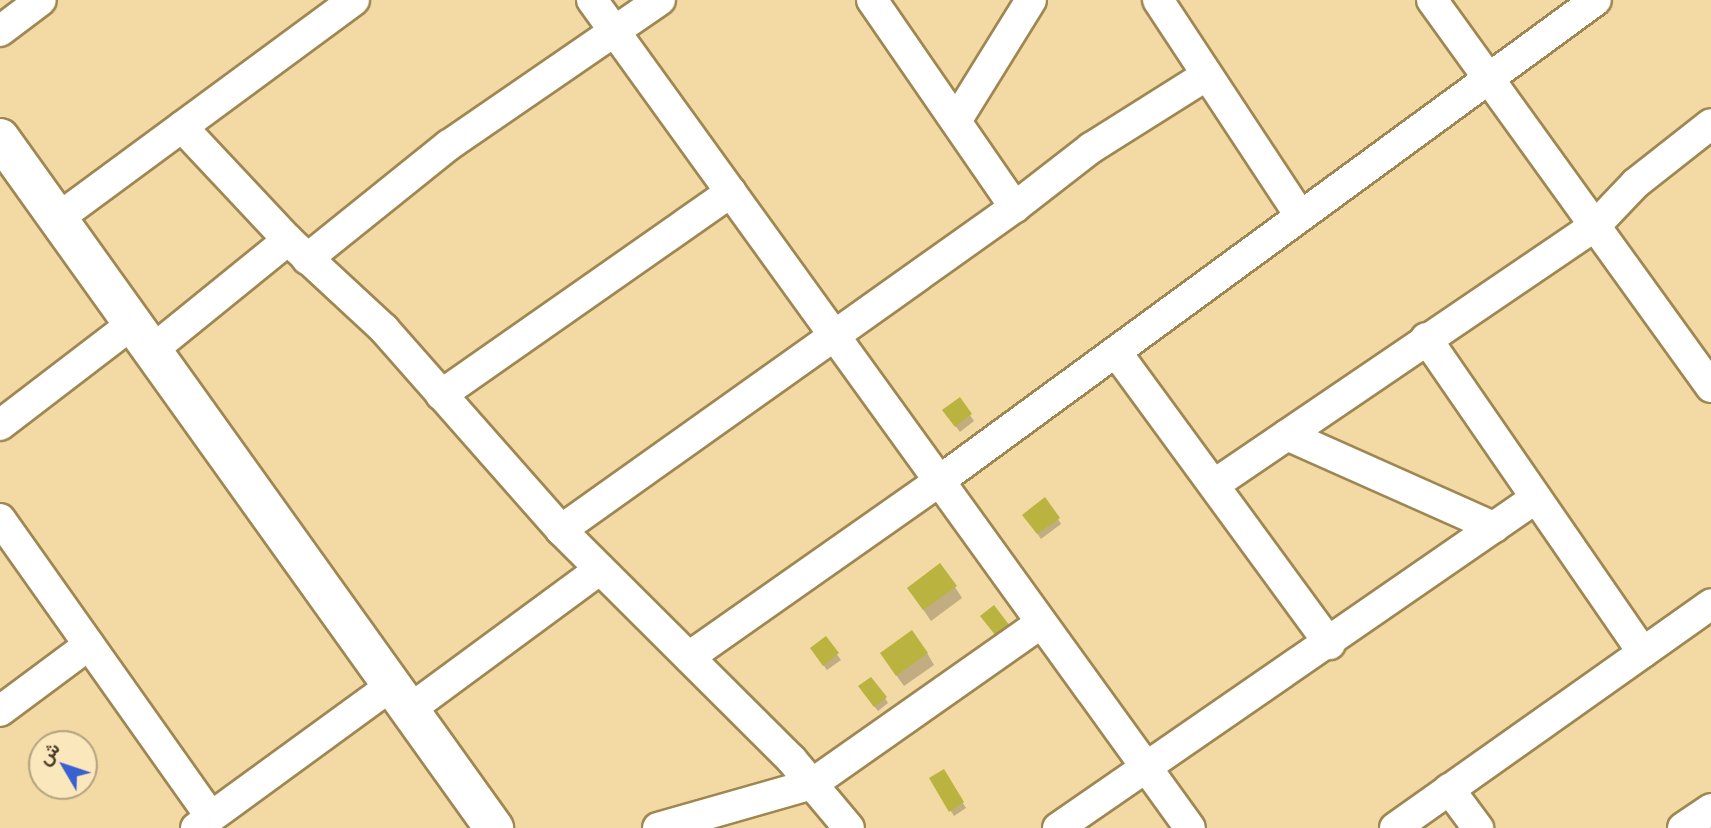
<!DOCTYPE html>
<html>
<head>
<meta charset="utf-8">
<style>
  body { margin:0 }
  #map { position:relative; width:1711px; height:828px; overflow:hidden; background:#f3d9a3; font-family:"Golos Text",Vazirmatn,sans-serif }
  div>[style] { position:absolute }
  [style*='--x'] { left:calc(var(--x)*1px); top:calc(var(--y)*1px); width:calc(var(--w)*1px); rotate:calc(var(--a)*1deg) }
  .shadow>* { inset:0; background:#0003 }
  .building>* { inset:0; background:#bab33f }
  .roads { filter:drop-shadow(2px 0 #9f8753) drop-shadow(-2px 0 #9f8753) drop-shadow(0 2px #9f8753) drop-shadow(0 -2px #9f8753) }
  .minor>* { height:30px; margin:-15px; padding:0 15px; transform-origin:15px; border-radius:15px; background:#fff }
  .tertiary>* { height:38px; margin:-19px; padding:0 19px; transform-origin:19px; border-radius:19px; background:#fff }
  span { translate:-50% -50%; white-space:nowrap; text-align:center; line-height:1.15; -webkit-text-stroke:7px #fbe7bc; paint-order:stroke }
  .north { position:absolute; left:28px; top:730px; width:70px; height:70px; box-sizing:border-box; background:#fbe7bc; border:2px solid #b3a380; border-radius:50%; rotate:309deg; font-size:19px; font-weight:700; line-height:28px; text-align:center; color:#463c25 }
  .north::after { content:''; display:block; margin:auto; width:24px; height:32px; background:#3961d2; clip-path:polygon(50% 0,100% 100%,50% 72%,0 100%) }
</style>
</head>
<body>
<div id="map">
  <div class="shadow">
    <div style="clip-path:polygon(959px 400px,974px 421px,960px 432px,948px 416px)"></div>
    <div style="clip-path:polygon(1058px 519px,1061px 524px,1041px 539px,1028px 520px)"></div>
    <div style="clip-path:polygon(955px 587px,962px 598px,931px 621px,909px 589px)"></div>
    <div style="clip-path:polygon(825px 638px,841px 660px,827px 670px,815px 654px)"></div>
    <div style="clip-path:polygon(927px 653px,934px 665px,904px 686px,889px 665px)"></div>
    <div style="clip-path:polygon(863px 692px,885px 698px,888px 703px,878px 711px)"></div>
    <div style="clip-path:polygon(943px 772px,966px 808px,954px 816px,931px 779px)"></div>
  </div>
  <div class="building">
    <div style="clip-path:polygon(960px 397px,972px 414px,955px 427px,942px 410px)"></div>
    <div style="clip-path:polygon(1045px 497px,1060px 518px,1037px 534px,1022px 515px)"></div>
    <div style="clip-path:polygon(940px 563px,957px 586px,923px 610px,907px 588px)"></div>
    <div style="clip-path:polygon(994px 605px,1010px 626px,996px 636px,980px 616px)"></div>
    <div style="clip-path:polygon(912px 630px,928px 653px,896px 676px,880px 653px)"></div>
    <div style="clip-path:polygon(826px 636px,839px 653px,823px 666px,810px 648px)"></div>
    <div style="clip-path:polygon(871px 677px,887px 697px,874px 707px,858px 686px)"></div>
    <div style="clip-path:polygon(944px 769px,964px 802px,949px 812px,929px 778px)"></div>
  </div>
  <div class="roads">
    <div class="minor">
      <div style="--x:592;--y:0;--w:1021;--a:54.16"></div>
      <div style="--x:872;--y:0;--w:252;--a:55.4"></div>
      <div style="--x:1158;--y:0;--w:258;--a:56.6"></div>
      <div style="--x:1432;--y:0;--w:477;--a:54.2"></div>
      <div style="--x:0;--y:31;--w:51;--a:-37.1"></div>
      <div style="--x:956;--y:121;--w:142;--a:-58.2"></div>
      <div style="--x:182;--y:127;--w:155;--a:46.8"></div>
      <div style="--x:288;--y:240;--w:131;--a:42.8"></div>
      <div style="--x:384;--y:329;--w:268;--a:48.6"></div>
      <div style="--x:561;--y:530;--w:325;--a:44.9"></div>
      <div style="--x:791;--y:759;--w:90;--a:50"></div>
      <div style="--x:57;--y:219;--w:369;--a:-36.4"></div>
      <div style="--x:307;--y:259;--w:182;--a:-38.8"></div>
      <div style="--x:449;--y:145;--w:256;--a:-34.5"></div>
      <div style="--x:1426;--y:338;--w:382;--a:55.4"></div>
      <div style="--x:150;--y:352;--w:178;--a:-39.1"></div>
      <div style="--x:1116;--y:352;--w:362;--a:53.8"></div>
      <div style="--x:441;--y:395;--w:354;--a:-35"></div>
      <div style="--x:0;--y:425;--w:165;--a:-37.4"></div>
      <div style="--x:1287;--y:435;--w:227;--a:24"></div>
      <div style="--x:1215;--y:484;--w:459;--a:-34.2"></div>
      <div style="--x:1595;--y:226;--w:59;--a:-46.4"></div>
      <div style="--x:1636;--y:183;--w:95;--a:-38.2"></div>
      <div style="--x:0;--y:519;--w:365;--a:54.7"></div>
      <div style="--x:561;--y:530;--w:557;--a:-35.43"></div>
      <div style="--x:1015;--y:207;--w:96;--a:-37.8"></div>
      <div style="--x:1091;--y:148;--w:137;--a:-32.2"></div>
      <div style="--x:689;--y:657;--w:306;--a:-35.1"></div>
      <div style="--x:939;--y:481;--w:814;--a:-36.21"></div>
      <div style="--x:409;--y:710;--w:237;--a:-36.4"></div>
      <div style="--x:0;--y:711;--w:111;--a:-36.6"></div>
      <div style="--x:1449;--y:789;--w:49;--a:53.4"></div>
      <div style="--x:196;--y:828;--w:241;--a:-36.1"></div>
      <div style="--x:658;--y:828;--w:160;--a:-15.9"></div>
      <div style="--x:812;--y:784;--w:280;--a:-35.1"></div>
      <div style="--x:1058;--y:828;--w:581;--a:-34.62"></div>
      <div style="--x:1395;--y:828;--w:387;--a:-35.3"></div>
      <div style="--x:1683;--y:828;--w:34;--a:-34"></div>
    </div>
    <div class="tertiary">
      <div style="--x:0;--y:138;--w:849;--a:54.4"></div>
    </div>
  </div>
  <div class="north">ش</div>
</div>
</body>
</html>
